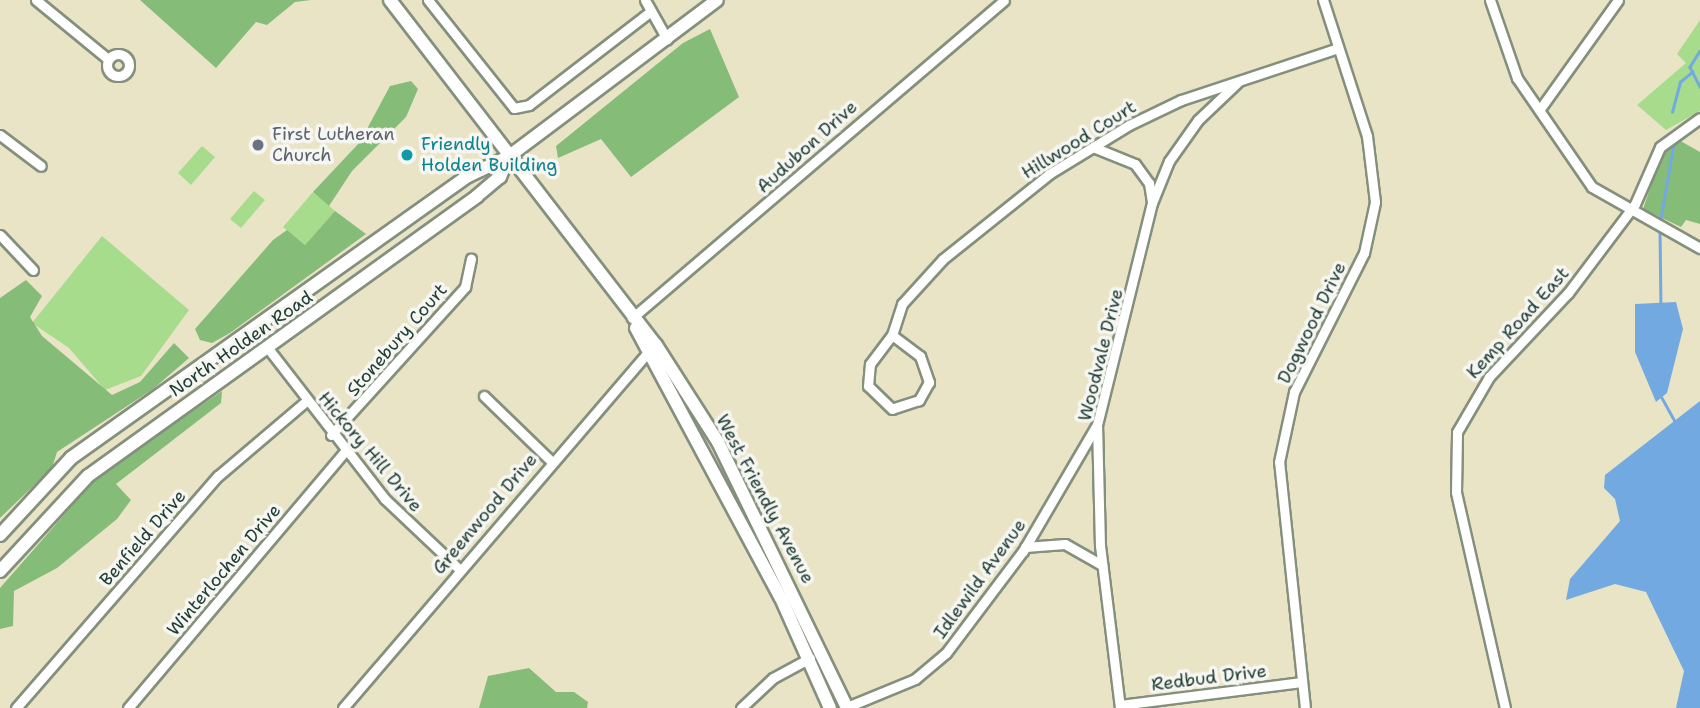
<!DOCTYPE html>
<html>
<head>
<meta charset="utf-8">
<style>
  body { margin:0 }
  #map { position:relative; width:1700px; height:708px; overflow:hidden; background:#eae4c6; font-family:"Shantell Sans",sans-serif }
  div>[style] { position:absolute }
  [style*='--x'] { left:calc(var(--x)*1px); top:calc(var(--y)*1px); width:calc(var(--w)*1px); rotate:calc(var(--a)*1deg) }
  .green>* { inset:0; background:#a6dc8c }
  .forest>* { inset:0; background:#84bc78 }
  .water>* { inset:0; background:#72a9e1 }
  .stream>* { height:2.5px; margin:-1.25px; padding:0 1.25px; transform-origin:1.25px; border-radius:1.25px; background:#72a9e1 }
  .roads { filter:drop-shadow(2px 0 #84907d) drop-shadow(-2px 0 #84907d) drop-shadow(0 2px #84907d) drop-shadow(0 -2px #84907d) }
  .minor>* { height:9px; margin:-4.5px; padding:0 4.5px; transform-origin:4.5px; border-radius:4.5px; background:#fff }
  .minor>.ring { margin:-4.5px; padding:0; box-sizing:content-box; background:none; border:9px solid #fff; border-radius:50% }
  .secondary>* { height:12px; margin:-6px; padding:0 6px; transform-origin:6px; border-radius:6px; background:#fff }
  .dots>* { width:19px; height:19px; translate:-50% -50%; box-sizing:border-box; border:4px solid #f6f6f2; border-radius:50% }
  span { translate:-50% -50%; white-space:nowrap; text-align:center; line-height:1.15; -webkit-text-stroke:7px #f6f6f2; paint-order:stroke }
  .worship-label { font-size:18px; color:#5b616d }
  .left { translate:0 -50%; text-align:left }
  .street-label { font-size:18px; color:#1f3d34 }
  .culture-label { font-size:18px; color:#0d838f }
</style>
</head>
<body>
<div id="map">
  <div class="green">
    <div style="clip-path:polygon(1700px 20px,1700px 111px,1666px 130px,1637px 105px,1686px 63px,1677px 54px)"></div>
    <div style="clip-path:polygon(202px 146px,215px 157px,191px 185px,178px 173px)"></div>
    <div style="clip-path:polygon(254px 191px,265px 200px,241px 228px,230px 219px)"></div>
    <div style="clip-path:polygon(313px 192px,335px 211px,305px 245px,283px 227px)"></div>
    <div style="clip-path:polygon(102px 236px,189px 310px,141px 376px,105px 390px,69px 348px,32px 323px)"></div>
  </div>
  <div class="forest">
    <div style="clip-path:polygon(140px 0,311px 0,295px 2px,267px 25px,256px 22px,216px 68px)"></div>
    <div style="clip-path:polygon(710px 29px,739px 97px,631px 177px,601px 139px,558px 158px,556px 146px,683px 43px)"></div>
    <div style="clip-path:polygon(411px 81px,418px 89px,406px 117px,352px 171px,329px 206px,313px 192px,360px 142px,390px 86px)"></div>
    <div style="clip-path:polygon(1677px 139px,1700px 152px,1700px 224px,1686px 220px,1681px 227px,1643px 209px,1660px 159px)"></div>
    <div style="clip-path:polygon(335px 211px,366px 234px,230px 333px,212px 343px,200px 340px,195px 329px,273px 240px,287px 230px,305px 245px)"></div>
    <div style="clip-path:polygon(26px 280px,42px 296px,30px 317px,42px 336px,112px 395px,140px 382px,174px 343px,189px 358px,153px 389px,57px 452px,52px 468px,0 518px,0 298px)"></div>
    <div style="clip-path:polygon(222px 391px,221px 403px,116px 484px,131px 500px,117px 519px,57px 568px,14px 591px,13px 626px,0 629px,0 588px,99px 475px)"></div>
    <div style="clip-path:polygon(529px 668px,556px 692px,574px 692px,588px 702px,587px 708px,479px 708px,488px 676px)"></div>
  </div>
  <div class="water">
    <div style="clip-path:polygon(1676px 302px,1683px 329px,1667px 393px,1656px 402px,1635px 352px,1635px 304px)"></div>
    <div style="clip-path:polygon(1700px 401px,1700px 708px,1676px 708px,1684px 671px,1646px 592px,1615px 584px,1566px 600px,1570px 579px,1620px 521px,1615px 499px,1604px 488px,1605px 475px)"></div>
  </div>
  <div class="stream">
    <div style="--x:1700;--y:51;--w:19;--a:122"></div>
    <div style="--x:1690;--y:67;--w:22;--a:63"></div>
    <div style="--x:1672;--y:112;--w:31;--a:-75"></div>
    <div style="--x:1680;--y:82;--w:16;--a:-40"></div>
    <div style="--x:1660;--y:221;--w:80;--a:-80"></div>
    <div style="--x:1660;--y:228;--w:77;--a:89.3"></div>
    <div style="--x:1661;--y:396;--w:31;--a:61"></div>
  </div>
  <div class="roads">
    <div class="minor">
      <div style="--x:36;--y:0;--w:93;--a:39.3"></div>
      <div style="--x:428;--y:0;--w:138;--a:51.5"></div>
      <div style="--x:514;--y:108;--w:15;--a:-11"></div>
      <div style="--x:529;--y:105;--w:154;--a:-37.6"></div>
      <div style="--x:645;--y:0;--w:45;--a:60.6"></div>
      <div style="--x:1490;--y:0;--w:83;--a:70.9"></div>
      <div style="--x:1517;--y:78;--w:132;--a:55.5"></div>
      <div style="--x:1592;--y:187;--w:124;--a:29.5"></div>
      <div class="ring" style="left:107px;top:54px;width:13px;height:13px"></div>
      <div style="--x:1540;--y:109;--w:134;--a:-54.4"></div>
      <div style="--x:0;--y:135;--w:51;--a:37.1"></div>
      <div style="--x:1093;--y:147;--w:45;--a:22"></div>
      <div style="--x:1135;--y:164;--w:24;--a:54"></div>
      <div style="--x:1149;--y:183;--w:19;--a:81"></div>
      <div style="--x:0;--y:235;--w:48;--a:46.7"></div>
      <div style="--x:632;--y:318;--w:489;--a:-40.5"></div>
      <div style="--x:892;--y:335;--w:35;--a:37"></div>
      <div style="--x:920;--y:356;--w:28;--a:71"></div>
      <div style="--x:929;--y:382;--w:21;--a:119"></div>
      <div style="--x:919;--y:400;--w:28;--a:162"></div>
      <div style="--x:892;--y:409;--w:33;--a:-136"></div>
      <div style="--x:868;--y:386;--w:22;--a:-85"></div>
      <div style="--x:870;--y:364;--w:36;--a:-53"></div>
      <div style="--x:892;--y:335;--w:33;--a:-72"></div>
      <div style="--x:902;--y:304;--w:61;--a:-47.7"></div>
      <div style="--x:943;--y:259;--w:136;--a:-38.7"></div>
      <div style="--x:1049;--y:174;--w:94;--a:-31.5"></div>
      <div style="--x:1129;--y:125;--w:58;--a:-25.7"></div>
      <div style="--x:1181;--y:100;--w:165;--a:-18.3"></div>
      <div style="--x:267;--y:347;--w:192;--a:52.2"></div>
      <div style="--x:385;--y:499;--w:102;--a:43.4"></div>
      <div style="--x:484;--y:396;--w:92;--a:44.1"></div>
      <div style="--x:331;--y:435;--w:200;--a:-47.8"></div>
      <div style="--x:465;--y:287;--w:29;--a:-78"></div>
      <div style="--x:1025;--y:547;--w:40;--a:-4.3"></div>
      <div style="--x:1065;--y:544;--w:43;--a:29.6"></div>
      <div style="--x:1120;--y:705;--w:183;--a:-7.2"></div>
      <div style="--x:847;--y:707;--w:74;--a:-22.4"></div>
      <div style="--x:915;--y:679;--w:40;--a:-40"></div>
      <div style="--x:946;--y:653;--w:128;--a:-53"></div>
      <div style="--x:1023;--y:551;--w:145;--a:-59.7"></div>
      <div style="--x:16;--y:708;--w:308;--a:-49"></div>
      <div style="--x:218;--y:476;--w:116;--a:-40.4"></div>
      <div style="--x:128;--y:708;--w:335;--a:-49.8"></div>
      <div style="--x:343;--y:708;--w:474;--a:-49.4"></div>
      <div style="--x:741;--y:708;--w:44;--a:-43.2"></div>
      <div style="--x:773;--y:678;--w:42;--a:-28.4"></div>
      <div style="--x:1120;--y:708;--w:163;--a:-97"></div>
      <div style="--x:1100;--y:546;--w:121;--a:-91.4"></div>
      <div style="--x:1097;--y:425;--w:229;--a:-76.1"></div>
      <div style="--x:1152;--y:203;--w:45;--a:-68"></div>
      <div style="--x:1169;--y:161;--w:50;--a:-54.7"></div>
      <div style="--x:1198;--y:120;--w:54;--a:-43.5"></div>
      <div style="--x:1305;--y:708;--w:247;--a:-96"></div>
      <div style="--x:1279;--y:462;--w:72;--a:-77.9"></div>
      <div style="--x:1294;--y:392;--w:156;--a:-63.3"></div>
      <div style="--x:1364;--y:253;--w:52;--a:-77.8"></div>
      <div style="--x:1375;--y:202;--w:66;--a:-96.9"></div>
      <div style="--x:1367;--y:136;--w:143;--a:-107.9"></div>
      <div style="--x:1505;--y:708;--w:221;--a:-102.8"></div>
      <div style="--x:1456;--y:492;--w:60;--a:-89"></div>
      <div style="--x:1457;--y:432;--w:64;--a:-59.8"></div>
      <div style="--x:1489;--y:377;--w:115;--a:-46.8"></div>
      <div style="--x:1568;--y:293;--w:111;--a:-53"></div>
      <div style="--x:1635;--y:204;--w:62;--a:-66.3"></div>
      <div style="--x:1660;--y:147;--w:49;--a:-35.9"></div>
    </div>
    <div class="secondary">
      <div style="--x:390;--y:0;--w:436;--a:52.4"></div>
      <div style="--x:656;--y:345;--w:115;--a:57.4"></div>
      <div style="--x:718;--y:442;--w:296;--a:64.1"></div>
      <div style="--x:636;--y:328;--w:306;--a:61.8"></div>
      <div style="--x:781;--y:598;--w:120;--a:66"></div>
      <div style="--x:0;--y:535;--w:105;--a:-47.3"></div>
      <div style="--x:71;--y:458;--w:487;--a:-35.4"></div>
      <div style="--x:468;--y:176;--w:44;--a:-25.4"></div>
      <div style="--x:508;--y:157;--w:261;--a:-36.9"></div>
      <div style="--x:0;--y:571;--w:129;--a:-47.2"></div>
      <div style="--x:88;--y:476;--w:479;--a:-35.7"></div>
      <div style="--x:477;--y:196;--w:30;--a:-40"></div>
      <div style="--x:500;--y:177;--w:22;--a:-68"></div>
    </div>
  </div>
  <div class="dots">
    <div style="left:258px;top:145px;background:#6b7280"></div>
    <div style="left:407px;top:155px;background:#0f9aa8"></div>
  </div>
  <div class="worship-label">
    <span class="left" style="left:272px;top:145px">First Lutheran<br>Church</span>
  </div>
  <div class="street-label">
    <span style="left:1079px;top:140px;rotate:-32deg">Hillwood Court</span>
    <span style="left:807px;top:147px;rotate:-42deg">Audubon Drive</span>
    <span style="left:1312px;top:323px;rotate:-64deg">Dogwood Drive</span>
    <span style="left:1518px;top:323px;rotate:-48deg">Kemp Road East</span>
    <span style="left:397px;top:340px;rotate:-49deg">Stonebury Court</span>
    <span style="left:241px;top:344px;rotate:-35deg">North Holden Road</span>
    <span style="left:1101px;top:355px;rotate:-76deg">Woodvale Drive</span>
    <span style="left:370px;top:452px;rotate:50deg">Hickory Hill Drive</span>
    <span style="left:765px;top:499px;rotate:62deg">West Friendly Avenue</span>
    <span style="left:485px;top:514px;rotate:-50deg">Greenwood Drive</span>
    <span style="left:143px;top:538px;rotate:-49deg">Benfield Drive</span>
    <span style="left:224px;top:570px;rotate:-50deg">Winterlochen Drive</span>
    <span style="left:980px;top:579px;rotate:-54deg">Idlewild Avenue</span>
    <span style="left:1209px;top:678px;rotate:-7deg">Redbud Drive</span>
  </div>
  <div class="culture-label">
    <span class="left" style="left:421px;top:155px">Friendly<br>Holden Building</span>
  </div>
</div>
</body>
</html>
